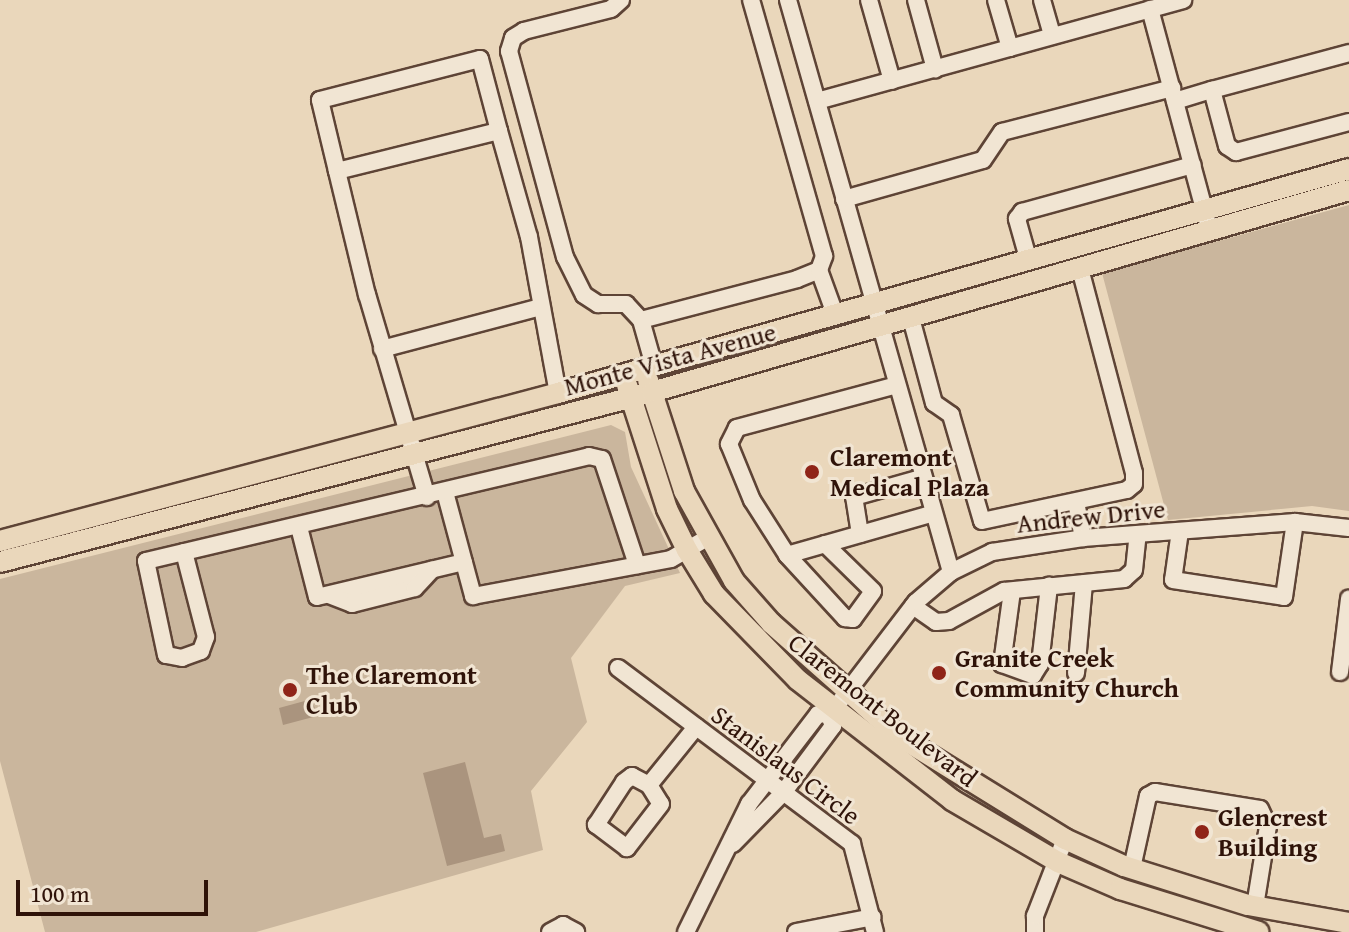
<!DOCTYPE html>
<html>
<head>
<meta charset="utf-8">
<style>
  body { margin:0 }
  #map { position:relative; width:1349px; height:932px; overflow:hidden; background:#ead7bb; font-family:"Gentium Book Plus",serif }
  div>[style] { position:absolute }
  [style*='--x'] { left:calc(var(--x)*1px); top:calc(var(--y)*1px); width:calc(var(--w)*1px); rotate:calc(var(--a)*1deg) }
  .green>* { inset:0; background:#cab69d }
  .water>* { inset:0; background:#aa947e }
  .roads { filter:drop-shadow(2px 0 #5e4436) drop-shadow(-2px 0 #5e4436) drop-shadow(0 2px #5e4436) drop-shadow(0 -2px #5e4436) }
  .minor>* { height:16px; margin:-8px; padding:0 8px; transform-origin:8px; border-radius:8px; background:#f1e5d3 }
  .major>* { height:20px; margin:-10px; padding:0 10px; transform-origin:10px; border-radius:10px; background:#ead7bb }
  .dots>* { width:22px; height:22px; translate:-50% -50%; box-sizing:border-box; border:4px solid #f1e5d3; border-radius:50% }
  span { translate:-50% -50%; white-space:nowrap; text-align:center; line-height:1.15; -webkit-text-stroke:6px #f1e5d3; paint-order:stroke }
  .street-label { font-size:26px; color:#2f1309 }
  .poi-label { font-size:26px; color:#2f1309; font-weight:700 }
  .left { translate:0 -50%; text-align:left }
  .scale { position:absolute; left:16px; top:880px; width:192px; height:36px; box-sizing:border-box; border:4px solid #2f1309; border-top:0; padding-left:10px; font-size:24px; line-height:28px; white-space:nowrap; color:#2f1309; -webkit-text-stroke:6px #f1e5d3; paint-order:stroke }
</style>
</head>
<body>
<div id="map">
  <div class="green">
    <div style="clip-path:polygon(1349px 205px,1349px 511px,1312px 506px,1168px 520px,1102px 273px)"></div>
    <div style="clip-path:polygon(611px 425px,625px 432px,631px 467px,680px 573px,625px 586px,571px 658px,587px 722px,531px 791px,543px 850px,256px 932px,45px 932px,0 761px,0 579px)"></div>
  </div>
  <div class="water">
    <div style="clip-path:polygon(312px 699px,317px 716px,283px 725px,279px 708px)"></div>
    <div style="clip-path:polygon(465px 762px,484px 838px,501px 834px,505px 851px,447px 866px,423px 773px)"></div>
  </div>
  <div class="roads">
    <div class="minor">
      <div style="--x:621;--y:0;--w:13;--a:138"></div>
      <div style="--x:611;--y:9;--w:90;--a:165.8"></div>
      <div style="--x:524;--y:31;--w:13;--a:148"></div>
      <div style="--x:513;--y:38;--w:14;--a:107"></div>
      <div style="--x:509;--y:51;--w:213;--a:74.8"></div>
      <div style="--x:565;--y:257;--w:42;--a:63.4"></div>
      <div style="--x:584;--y:295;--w:17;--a:33"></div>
      <div style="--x:598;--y:304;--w:28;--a:0"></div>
      <div style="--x:626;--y:304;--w:22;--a:47"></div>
      <div style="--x:641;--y:320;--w:48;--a:74.2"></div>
      <div style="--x:788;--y:0;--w:595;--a:74.09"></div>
      <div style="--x:869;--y:0;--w:84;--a:74.1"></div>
      <div style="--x:916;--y:0;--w:72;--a:74.6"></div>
      <div style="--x:996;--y:0;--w:50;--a:73.7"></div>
      <div style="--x:1042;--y:0;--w:37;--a:74"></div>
      <div style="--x:1150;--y:9;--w:219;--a:74.9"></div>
      <div style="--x:1212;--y:90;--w:142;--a:-15.1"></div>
      <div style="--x:817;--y:101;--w:380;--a:-15.4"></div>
      <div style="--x:1175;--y:101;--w:39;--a:-17"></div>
      <div style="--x:1212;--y:90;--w:58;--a:75"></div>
      <div style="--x:1227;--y:146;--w:11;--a:34"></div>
      <div style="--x:1236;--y:152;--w:117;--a:-14.9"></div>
      <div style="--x:337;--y:171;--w:73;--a:-103.5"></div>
      <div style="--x:320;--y:100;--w:165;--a:-14.4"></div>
      <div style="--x:480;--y:59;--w:74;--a:75.2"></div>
      <div style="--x:844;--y:199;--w:144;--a:-15.7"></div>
      <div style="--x:983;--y:160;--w:34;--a:-56"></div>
      <div style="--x:1002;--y:132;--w:176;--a:-14.5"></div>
      <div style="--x:1028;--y:258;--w:41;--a:-105.8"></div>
      <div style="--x:1017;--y:219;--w:9;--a:-54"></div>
      <div style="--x:1022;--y:212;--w:177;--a:-15.4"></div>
      <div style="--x:819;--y:270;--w:47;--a:70"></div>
      <div style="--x:911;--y:318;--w:88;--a:74.9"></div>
      <div style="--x:934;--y:403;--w:21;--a:35"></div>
      <div style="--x:951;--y:415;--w:110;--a:73.7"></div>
      <div style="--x:982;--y:521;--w:148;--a:-12.1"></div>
      <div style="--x:1127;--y:490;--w:9;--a:-41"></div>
      <div style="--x:1134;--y:484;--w:11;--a:-90"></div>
      <div style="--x:1134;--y:473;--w:212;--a:-104.8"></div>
      <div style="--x:641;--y:320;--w:161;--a:-14.7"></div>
      <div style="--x:797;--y:279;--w:24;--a:-22"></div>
      <div style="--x:819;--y:270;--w:15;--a:-70"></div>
      <div style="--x:824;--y:256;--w:266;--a:-105.9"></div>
      <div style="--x:382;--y:349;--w:164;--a:-14.8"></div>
      <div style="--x:897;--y:385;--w:166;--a:165"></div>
      <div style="--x:737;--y:428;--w:18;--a:117"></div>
      <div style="--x:729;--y:444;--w:61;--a:67.7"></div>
      <div style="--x:752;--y:500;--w:65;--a:57.5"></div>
      <div style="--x:787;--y:555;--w:150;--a:-15.9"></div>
      <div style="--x:445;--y:492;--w:108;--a:74.9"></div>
      <div style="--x:473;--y:596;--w:201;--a:-10.6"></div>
      <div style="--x:671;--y:559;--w:42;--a:-30.3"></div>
      <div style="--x:427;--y:497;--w:211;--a:-106.5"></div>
      <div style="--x:367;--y:295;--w:128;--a:-103.6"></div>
      <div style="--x:337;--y:171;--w:167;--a:-13.9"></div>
      <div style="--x:499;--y:131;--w:110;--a:74.2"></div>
      <div style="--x:529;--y:237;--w:159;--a:79.5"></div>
      <div style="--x:1076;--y:502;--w:37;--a:79"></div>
      <div style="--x:299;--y:527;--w:72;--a:75.6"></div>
      <div style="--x:317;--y:597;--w:151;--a:-13.4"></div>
      <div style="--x:1180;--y:531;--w:49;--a:98.1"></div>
      <div style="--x:1173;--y:580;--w:112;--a:8.7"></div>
      <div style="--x:1284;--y:597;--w:76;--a:-81.7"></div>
      <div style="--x:860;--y:534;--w:37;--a:-99"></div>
      <div style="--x:854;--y:497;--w:70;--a:-15.8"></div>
      <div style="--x:184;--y:552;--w:88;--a:75.5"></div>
      <div style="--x:206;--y:637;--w:15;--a:110"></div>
      <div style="--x:201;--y:651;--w:20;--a:160"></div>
      <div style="--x:182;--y:658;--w:16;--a:-169"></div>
      <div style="--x:166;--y:655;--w:96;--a:-102"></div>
      <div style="--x:146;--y:561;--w:455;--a:-13.3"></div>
      <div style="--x:589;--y:456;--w:13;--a:13"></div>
      <div style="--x:602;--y:459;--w:112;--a:71.7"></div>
      <div style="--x:787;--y:555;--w:86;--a:47.4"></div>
      <div style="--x:845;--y:618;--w:8;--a:7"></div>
      <div style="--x:853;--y:619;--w:34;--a:-54"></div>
      <div style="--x:873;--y:591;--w:67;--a:-135.6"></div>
      <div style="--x:1012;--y:591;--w:74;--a:97.8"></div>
      <div style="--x:1002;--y:664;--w:33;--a:20"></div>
      <div style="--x:1033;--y:675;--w:13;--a:-58"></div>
      <div style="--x:1040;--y:664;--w:79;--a:-83.4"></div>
      <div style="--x:329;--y:595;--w:25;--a:21"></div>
      <div style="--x:352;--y:604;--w:65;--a:-14.3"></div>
      <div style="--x:415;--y:588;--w:25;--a:-47"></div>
      <div style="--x:913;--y:606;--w:28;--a:35"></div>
      <div style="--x:936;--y:622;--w:13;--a:-4"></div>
      <div style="--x:949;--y:621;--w:63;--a:-28.6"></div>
      <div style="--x:1004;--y:591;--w:121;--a:-5.7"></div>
      <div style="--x:1124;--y:579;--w:13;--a:-42"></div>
      <div style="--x:1134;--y:570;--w:36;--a:-84"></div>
      <div style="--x:618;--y:668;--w:293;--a:36.9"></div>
      <div style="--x:852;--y:844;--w:91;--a:75.4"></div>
      <div style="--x:1340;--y:672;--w:74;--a:-83"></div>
      <div style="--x:1076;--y:673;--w:90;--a:-84.9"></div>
      <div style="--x:841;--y:700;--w:123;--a:-52.6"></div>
      <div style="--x:916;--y:602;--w:46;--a:-40.6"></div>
      <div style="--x:951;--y:572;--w:46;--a:-26"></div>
      <div style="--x:992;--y:552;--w:92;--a:-8.7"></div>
      <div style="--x:1083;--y:538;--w:213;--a:-4.3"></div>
      <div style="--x:1295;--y:522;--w:54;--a:6.3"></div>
      <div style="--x:649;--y:785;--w:22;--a:58"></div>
      <div style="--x:661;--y:804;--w:56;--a:127.7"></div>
      <div style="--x:627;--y:848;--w:39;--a:-143"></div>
      <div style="--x:596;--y:825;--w:51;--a:-56.9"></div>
      <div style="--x:624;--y:782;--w:10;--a:-37"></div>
      <div style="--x:632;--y:776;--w:19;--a:28"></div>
      <div style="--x:649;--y:785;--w:75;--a:-51"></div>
      <div style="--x:733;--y:844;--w:71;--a:-45.6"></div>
      <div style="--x:783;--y:793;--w:84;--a:-53.3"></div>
      <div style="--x:833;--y:726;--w:12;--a:-110"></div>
      <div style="--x:1132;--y:868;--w:74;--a:-77.5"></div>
      <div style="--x:1148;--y:796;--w:8;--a:-30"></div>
      <div style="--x:1155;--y:792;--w:106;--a:9.2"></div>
      <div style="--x:1260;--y:809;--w:19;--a:65"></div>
      <div style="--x:1268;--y:826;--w:81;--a:99.2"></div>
      <div style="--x:550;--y:932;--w:15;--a:-28"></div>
      <div style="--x:563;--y:925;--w:15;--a:28"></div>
      <div style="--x:686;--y:932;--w:143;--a:-63.8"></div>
      <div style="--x:749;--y:804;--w:113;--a:-52.5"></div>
      <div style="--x:818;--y:714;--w:11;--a:5"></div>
      <div style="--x:796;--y:932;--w:78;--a:-11"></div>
      <div style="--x:1035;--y:932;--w:16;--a:-90"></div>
      <div style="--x:1035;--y:916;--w:83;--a:-68.7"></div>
    </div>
    <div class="major">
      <div style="--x:648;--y:380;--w:117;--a:72"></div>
      <div style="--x:684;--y:491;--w:103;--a:60.9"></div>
      <div style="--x:734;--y:581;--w:56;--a:48.6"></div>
      <div style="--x:771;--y:623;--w:172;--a:41.5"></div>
      <div style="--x:900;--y:737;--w:194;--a:31.7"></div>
      <div style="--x:1065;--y:839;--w:65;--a:24.6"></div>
      <div style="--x:1124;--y:866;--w:130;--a:17.5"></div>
      <div style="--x:1248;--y:905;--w:103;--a:10.1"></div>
      <div style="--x:627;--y:385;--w:130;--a:72.1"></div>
      <div style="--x:667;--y:509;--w:46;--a:64"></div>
      <div style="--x:687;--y:550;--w:52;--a:58.5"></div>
      <div style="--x:714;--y:594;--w:120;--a:45.7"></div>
      <div style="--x:798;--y:680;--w:195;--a:37.9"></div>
      <div style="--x:952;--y:800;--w:123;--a:30.3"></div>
      <div style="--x:1058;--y:862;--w:68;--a:23.5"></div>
      <div style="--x:1120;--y:889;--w:145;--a:17.2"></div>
      <div style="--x:0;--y:541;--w:577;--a:-14.85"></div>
      <div style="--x:558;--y:393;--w:822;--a:-15.81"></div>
      <div style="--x:0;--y:562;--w:674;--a:-14.61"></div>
      <div style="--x:652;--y:392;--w:726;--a:-16.16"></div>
    </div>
  </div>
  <div class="dots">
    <div style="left:812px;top:472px;background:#8f2418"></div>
    <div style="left:939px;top:673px;background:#8f2418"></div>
    <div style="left:290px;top:690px;background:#8f2418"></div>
    <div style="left:1202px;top:832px;background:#8f2418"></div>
  </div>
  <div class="street-label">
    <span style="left:670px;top:359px;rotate:-15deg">Monte Vista Avenue</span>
    <span style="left:1091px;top:516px;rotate:-6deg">Andrew Drive</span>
    <span style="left:883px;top:710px;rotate:38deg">Claremont Boulevard</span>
    <span style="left:786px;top:765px;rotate:37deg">Stanislaus Circle</span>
  </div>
  <div class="poi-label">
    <span class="left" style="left:830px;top:472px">Claremont<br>Medical Plaza</span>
    <span class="left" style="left:955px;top:673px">Granite Creek<br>Community Church</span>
    <span class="left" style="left:306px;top:690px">The Claremont<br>Club</span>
    <span class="left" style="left:1218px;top:832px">Glencrest<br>Building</span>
  </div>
  <div class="scale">100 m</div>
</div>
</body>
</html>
